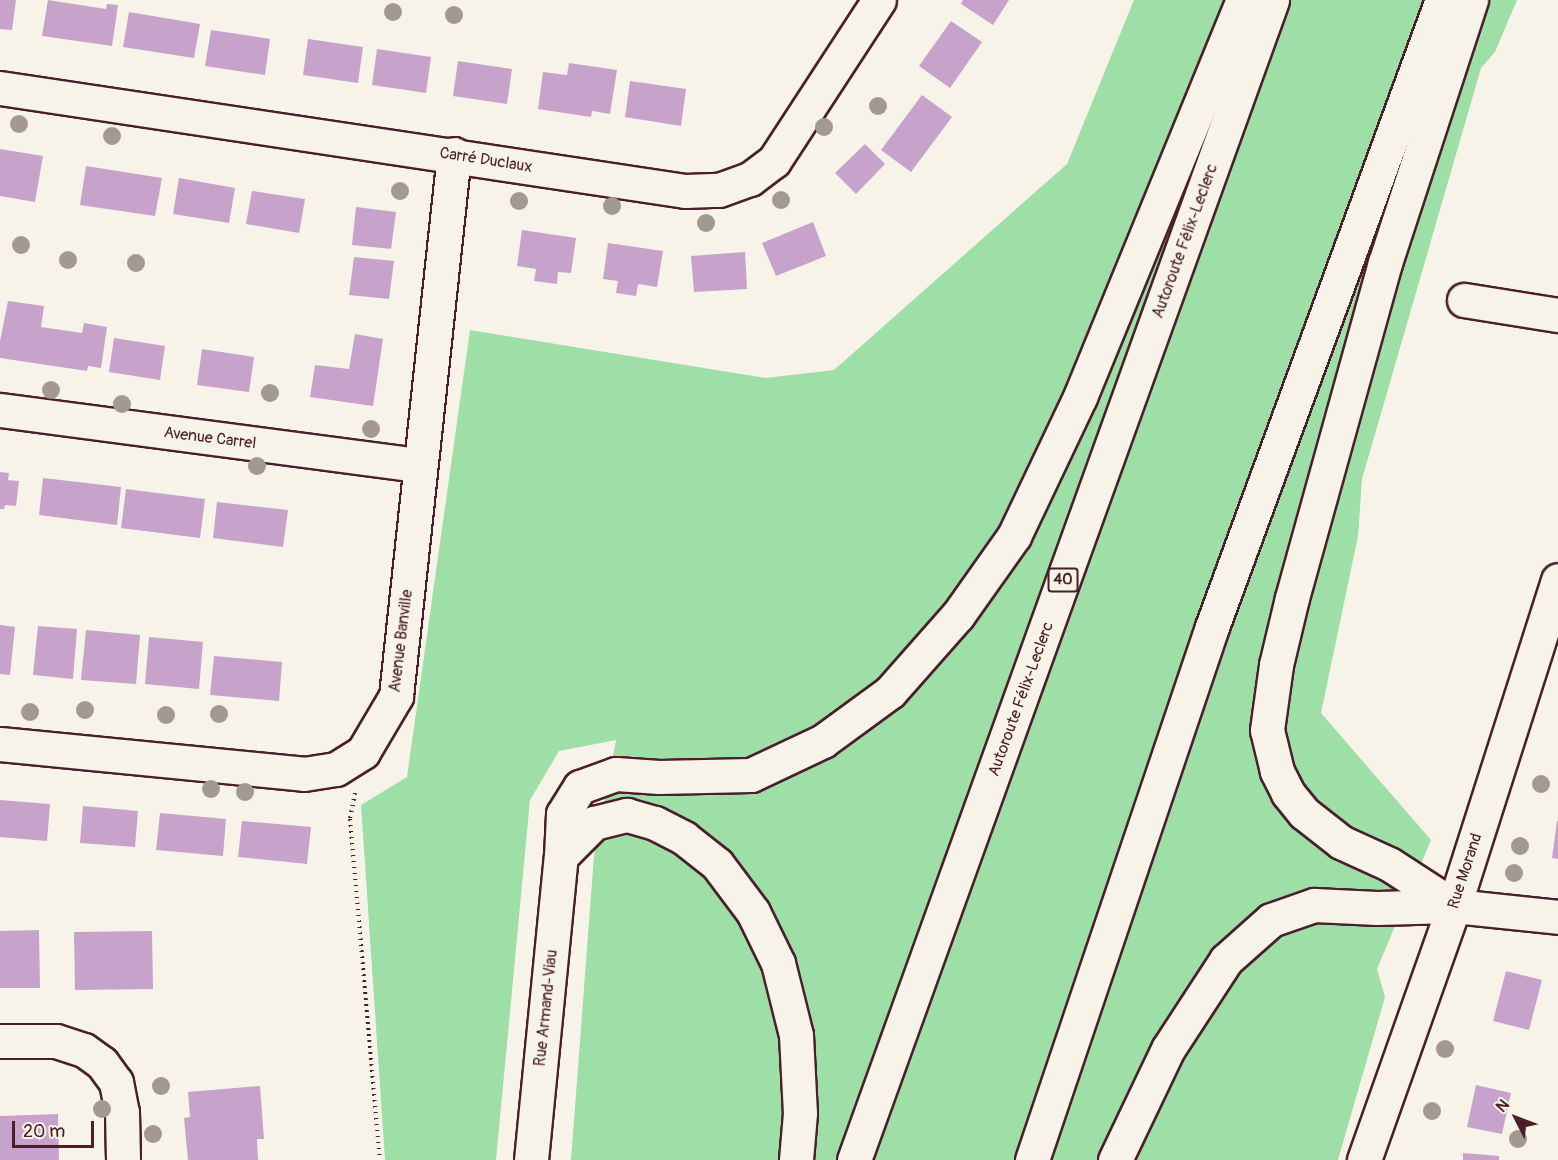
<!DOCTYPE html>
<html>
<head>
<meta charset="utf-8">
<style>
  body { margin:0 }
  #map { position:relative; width:1558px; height:1160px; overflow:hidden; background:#f7f3e8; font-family:Pangolin,sans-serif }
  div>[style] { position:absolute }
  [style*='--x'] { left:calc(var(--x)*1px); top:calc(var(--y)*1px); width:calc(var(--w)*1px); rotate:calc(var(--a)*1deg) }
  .green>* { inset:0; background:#9edea7 }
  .building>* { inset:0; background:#c7a3cc }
  .path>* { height:4px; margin-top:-2px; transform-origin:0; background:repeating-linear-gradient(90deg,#4a1f2b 0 1.5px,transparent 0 6px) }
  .roads { filter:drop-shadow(2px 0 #4a1f2b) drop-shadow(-2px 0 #4a1f2b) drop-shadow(0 2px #4a1f2b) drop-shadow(0 -2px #4a1f2b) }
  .minor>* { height:33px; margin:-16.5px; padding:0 16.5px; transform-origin:16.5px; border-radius:16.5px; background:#f7f3e8 }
  .highway>* { height:33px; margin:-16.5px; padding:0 16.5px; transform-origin:16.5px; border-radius:16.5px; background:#f7f3e8 }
  .trees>* { width:18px; height:18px; margin:-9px; border-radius:50%; background:#a39991 }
  span { translate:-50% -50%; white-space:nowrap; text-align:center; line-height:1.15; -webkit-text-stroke:5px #f7f3e8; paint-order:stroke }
  .shield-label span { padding:2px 4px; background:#f7f3e8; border:2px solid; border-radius:4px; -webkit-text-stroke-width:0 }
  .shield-label { font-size:15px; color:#4a1f2b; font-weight:700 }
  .street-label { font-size:16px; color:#4a1f2b }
  .north { position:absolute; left:1486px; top:1088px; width:60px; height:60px; -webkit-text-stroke:4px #f7f3e8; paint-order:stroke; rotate:312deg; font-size:16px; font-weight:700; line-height:24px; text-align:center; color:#4a1f2b }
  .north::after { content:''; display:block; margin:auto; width:21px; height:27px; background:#4a1f2b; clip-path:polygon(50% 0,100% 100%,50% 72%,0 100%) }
  .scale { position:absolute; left:12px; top:1121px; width:82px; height:27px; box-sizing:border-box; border:3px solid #4a1f2b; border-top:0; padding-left:8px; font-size:18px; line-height:21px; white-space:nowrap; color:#4a1f2b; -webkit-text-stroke:4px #f7f3e8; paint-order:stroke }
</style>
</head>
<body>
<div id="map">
  <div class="green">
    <div style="clip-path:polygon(1134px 0,1517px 0,1495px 52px,1481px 68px,1362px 479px,1358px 536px,1321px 713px,1431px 840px,1377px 969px,1385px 997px,1338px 1160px,571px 1160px,594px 856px,616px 740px,559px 751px,530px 800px,496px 1160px,385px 1160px,361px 805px,407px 777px,470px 330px,766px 378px,834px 370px,1067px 164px)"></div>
  </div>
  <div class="building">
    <div style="clip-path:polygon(0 0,16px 0,12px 30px,0 29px)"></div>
    <div style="clip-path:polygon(48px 0,106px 9px,107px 4px,118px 5px,112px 46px,42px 36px)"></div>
    <div style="clip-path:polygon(963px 0,1009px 0,993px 25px,961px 4px)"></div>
    <div style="clip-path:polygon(129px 12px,200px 24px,194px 58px,123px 47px)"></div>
    <div style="clip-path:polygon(951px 21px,982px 42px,950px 88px,919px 66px)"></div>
    <div style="clip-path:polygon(211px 30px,270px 39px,265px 75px,205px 66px)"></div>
    <div style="clip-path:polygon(308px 39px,363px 47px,358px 83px,303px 75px)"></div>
    <div style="clip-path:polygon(377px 49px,431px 57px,426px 93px,372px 85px)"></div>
    <div style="clip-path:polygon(458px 61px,512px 69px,507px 104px,453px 96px)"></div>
    <div style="clip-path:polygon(569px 63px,617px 70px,610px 114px,592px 111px,591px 117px,538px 109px,543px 72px,567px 75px)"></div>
    <div style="clip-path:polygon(630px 81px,686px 89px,681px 126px,625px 117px)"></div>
    <div style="clip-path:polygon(922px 95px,952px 117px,911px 172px,881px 150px)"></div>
    <div style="clip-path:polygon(865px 144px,885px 164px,856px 194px,835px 173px)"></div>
    <div style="clip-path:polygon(0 149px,43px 156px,35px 202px,0 196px)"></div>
    <div style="clip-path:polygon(86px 166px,162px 178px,155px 216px,80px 205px)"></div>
    <div style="clip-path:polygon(179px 178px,235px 188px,229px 223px,173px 214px)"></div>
    <div style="clip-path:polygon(252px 191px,305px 199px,299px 233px,246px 224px)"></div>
    <div style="clip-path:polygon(356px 207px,396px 212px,391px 249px,352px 245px)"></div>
    <div style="clip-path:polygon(813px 222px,826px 256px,776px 276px,762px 243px)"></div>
    <div style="clip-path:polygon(522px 230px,576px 238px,571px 273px,558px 272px,557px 284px,534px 281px,536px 269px,517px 266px)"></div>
    <div style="clip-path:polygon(608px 243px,663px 251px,657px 287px,638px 284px,636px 296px,616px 293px,618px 281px,603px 279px)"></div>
    <div style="clip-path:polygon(745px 252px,747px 289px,694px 292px,691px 256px)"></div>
    <div style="clip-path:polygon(354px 257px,394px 261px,389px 299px,349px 295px)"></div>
    <div style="clip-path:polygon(8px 301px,44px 306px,41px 327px,82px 333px,84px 323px,107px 327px,101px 368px,88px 366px,87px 371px,0 358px,0 341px)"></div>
    <div style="clip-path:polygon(355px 334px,383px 339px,373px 406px,310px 397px,315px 365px,349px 369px)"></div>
    <div style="clip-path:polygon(114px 338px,165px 346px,160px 380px,109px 372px)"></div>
    <div style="clip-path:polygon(202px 349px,254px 357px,249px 392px,197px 385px)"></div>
    <div style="clip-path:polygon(0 472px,9px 473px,8px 480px,19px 481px,16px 506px,5px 505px,4px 509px,0 509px)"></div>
    <div style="clip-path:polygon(43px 478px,121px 487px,117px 525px,39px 515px)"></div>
    <div style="clip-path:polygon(126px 489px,205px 499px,200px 538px,121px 528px)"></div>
    <div style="clip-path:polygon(217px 502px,288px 510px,283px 547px,213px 538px)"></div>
    <div style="clip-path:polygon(0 625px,15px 627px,10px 675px,0 674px)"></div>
    <div style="clip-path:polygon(38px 626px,77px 629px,73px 679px,33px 675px)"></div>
    <div style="clip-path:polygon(86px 630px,140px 635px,136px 684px,81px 680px)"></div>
    <div style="clip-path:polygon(149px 637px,203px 642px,199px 689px,145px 684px)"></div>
    <div style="clip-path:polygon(214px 656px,282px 662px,279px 701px,210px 695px)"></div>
    <div style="clip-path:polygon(0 800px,50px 804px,47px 841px,0 837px)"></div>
    <div style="clip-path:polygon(83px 806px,138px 811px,135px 847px,80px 843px)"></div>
    <div style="clip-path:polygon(160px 813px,226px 819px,223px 856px,156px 850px)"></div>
    <div style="clip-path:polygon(242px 821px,311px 827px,307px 864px,238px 857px)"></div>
    <div style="clip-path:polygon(1557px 821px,1558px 821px,1558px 859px,1552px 858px)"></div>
    <div style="clip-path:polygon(39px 930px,40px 988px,0 988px,0 931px)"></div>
    <div style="clip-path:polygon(152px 931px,153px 989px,75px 990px,74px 932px)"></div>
    <div style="clip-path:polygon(1506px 971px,1542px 980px,1529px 1030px,1493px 1021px)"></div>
    <div style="clip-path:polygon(1476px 1085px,1511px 1093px,1502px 1134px,1467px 1127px)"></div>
    <div style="clip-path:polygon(260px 1086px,264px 1139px,257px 1139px,258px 1160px,188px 1160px,184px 1118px,190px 1117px,188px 1092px)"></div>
    <div style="clip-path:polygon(58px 1114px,59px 1160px,0 1160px,0 1116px)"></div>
    <div style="clip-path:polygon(1463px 1153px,1499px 1156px,1499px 1160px,1463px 1160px)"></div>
  </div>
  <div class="path">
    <div style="--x:355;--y:793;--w:26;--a:101"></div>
    <div style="--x:350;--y:819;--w:342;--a:85"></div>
  </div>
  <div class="roads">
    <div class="minor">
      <div style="--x:0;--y:88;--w:693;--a:8.55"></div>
      <div style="--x:685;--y:191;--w:34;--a:-2"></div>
      <div style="--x:719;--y:190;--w:33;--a:-20"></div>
      <div style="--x:750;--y:179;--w:30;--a:-37"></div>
      <div style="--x:774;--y:161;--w:192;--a:-56.9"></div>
      <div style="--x:1464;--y:300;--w:95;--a:9.1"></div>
      <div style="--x:0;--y:410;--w:423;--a:7.5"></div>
      <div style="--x:0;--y:744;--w:305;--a:5.6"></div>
      <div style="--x:304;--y:774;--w:32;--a:-9"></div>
      <div style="--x:336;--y:769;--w:32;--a:-32"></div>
      <div style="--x:363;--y:752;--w:65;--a:-59.5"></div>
      <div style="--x:396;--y:696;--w:545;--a:-83.89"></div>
      <div style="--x:1454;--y:906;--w:105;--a:6"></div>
      <div style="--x:0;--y:1041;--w:56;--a:0"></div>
      <div style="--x:56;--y:1041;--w:29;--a:18"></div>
      <div style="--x:84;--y:1050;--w:22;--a:36"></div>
      <div style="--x:102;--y:1063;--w:24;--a:54"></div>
      <div style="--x:116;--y:1082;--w:31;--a:79"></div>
      <div style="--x:122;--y:1112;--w:48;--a:88.8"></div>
      <div style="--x:531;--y:1160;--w:305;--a:-84.4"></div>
      <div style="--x:1364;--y:1160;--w:269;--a:-70.5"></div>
      <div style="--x:1454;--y:906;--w:342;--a:-72.3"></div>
    </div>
    <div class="highway">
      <div style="--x:561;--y:856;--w:42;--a:-87.3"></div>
      <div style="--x:563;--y:814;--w:32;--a:-58"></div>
      <div style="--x:580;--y:787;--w:38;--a:-20"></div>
      <div style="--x:616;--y:774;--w:43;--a:4"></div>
      <div style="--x:659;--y:777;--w:92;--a:-1.2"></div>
      <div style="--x:751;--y:775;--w:80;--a:-25.3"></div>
      <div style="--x:823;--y:741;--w:83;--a:-36.2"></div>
      <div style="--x:890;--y:692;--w:103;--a:-48.6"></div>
      <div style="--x:958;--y:615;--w:97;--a:-54.7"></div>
      <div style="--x:1014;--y:536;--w:154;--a:-64.6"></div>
      <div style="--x:1080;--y:397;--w:429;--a:-67.7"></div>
      <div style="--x:561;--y:856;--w:47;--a:-45"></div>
      <div style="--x:594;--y:823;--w:34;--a:-14"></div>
      <div style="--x:627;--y:815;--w:29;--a:16"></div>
      <div style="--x:655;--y:823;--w:33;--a:27"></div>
      <div style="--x:684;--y:838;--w:42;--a:38.2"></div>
      <div style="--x:717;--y:864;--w:60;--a:53.1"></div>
      <div style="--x:753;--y:912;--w:57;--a:63.9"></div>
      <div style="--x:778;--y:963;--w:74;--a:76"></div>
      <div style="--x:796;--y:1035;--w:78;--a:87.1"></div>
      <div style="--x:800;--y:1113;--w:47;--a:94.9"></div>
      <div style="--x:1454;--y:906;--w:77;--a:-147.1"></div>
      <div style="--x:1389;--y:864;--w:53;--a:-155.4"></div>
      <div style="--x:1341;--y:842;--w:47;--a:-141.9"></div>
      <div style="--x:1304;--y:813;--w:26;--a:-129"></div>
      <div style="--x:1288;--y:793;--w:25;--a:-117"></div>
      <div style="--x:1277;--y:771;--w:42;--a:-103.7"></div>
      <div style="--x:1267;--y:730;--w:66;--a:-82.1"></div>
      <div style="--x:1276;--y:665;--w:69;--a:-76.6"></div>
      <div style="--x:1292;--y:598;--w:348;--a:-74.5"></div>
      <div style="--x:1385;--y:263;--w:277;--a:-71.9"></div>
      <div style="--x:854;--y:1160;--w:1233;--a:-70.18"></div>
      <div style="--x:1032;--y:1160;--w:563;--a:-71.34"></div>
      <div style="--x:1212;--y:627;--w:668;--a:-69.86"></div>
      <div style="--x:1115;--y:1160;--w:123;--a:-64.5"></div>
      <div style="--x:1168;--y:1049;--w:106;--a:-56.9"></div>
      <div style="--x:1226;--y:960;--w:60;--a:-41.6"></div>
      <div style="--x:1271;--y:920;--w:46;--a:-19.2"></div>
      <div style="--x:1314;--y:905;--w:63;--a:2.7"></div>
      <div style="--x:1377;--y:908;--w:77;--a:-1.5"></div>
    </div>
  </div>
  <div class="trees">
    <div style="left:393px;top:12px"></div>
    <div style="left:454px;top:15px"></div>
    <div style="left:878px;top:106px"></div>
    <div style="left:19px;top:124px"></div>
    <div style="left:824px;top:127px"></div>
    <div style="left:112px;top:136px"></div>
    <div style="left:400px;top:191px"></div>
    <div style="left:781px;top:200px"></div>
    <div style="left:519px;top:201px"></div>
    <div style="left:612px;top:206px"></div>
    <div style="left:706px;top:223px"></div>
    <div style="left:21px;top:245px"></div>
    <div style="left:68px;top:260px"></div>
    <div style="left:136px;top:263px"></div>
    <div style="left:51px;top:390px"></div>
    <div style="left:270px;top:393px"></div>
    <div style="left:122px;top:404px"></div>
    <div style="left:371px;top:429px"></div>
    <div style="left:257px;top:466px"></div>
    <div style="left:85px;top:710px"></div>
    <div style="left:30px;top:712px"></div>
    <div style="left:219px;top:714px"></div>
    <div style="left:166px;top:715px"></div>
    <div style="left:1541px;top:784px"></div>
    <div style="left:211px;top:789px"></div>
    <div style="left:245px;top:792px"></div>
    <div style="left:1520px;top:846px"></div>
    <div style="left:1514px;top:873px"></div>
    <div style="left:1445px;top:1049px"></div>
    <div style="left:161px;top:1086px"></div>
    <div style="left:102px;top:1109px"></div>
    <div style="left:1432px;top:1111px"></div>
    <div style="left:153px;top:1134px"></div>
    <div style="left:1518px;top:1139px"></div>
  </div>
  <div class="shield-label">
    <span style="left:1063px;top:580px">40</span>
  </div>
  <div class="street-label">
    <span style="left:486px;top:160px;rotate:9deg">Carré Duclaux</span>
    <span style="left:1185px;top:241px;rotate:-70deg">Autoroute Félix-Leclerc</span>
    <span style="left:210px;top:438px;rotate:7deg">Avenue Carrel</span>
    <span style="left:401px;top:641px;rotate:-83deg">Avenue Banville</span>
    <span style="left:1021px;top:699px;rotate:-70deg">Autoroute Félix-Leclerc</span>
    <span style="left:1465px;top:871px;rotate:-72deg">Rue Morand</span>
    <span style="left:546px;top:1008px;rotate:-84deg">Rue Armand-Viau</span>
  </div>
  <div class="north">N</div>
  <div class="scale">20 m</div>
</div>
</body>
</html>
